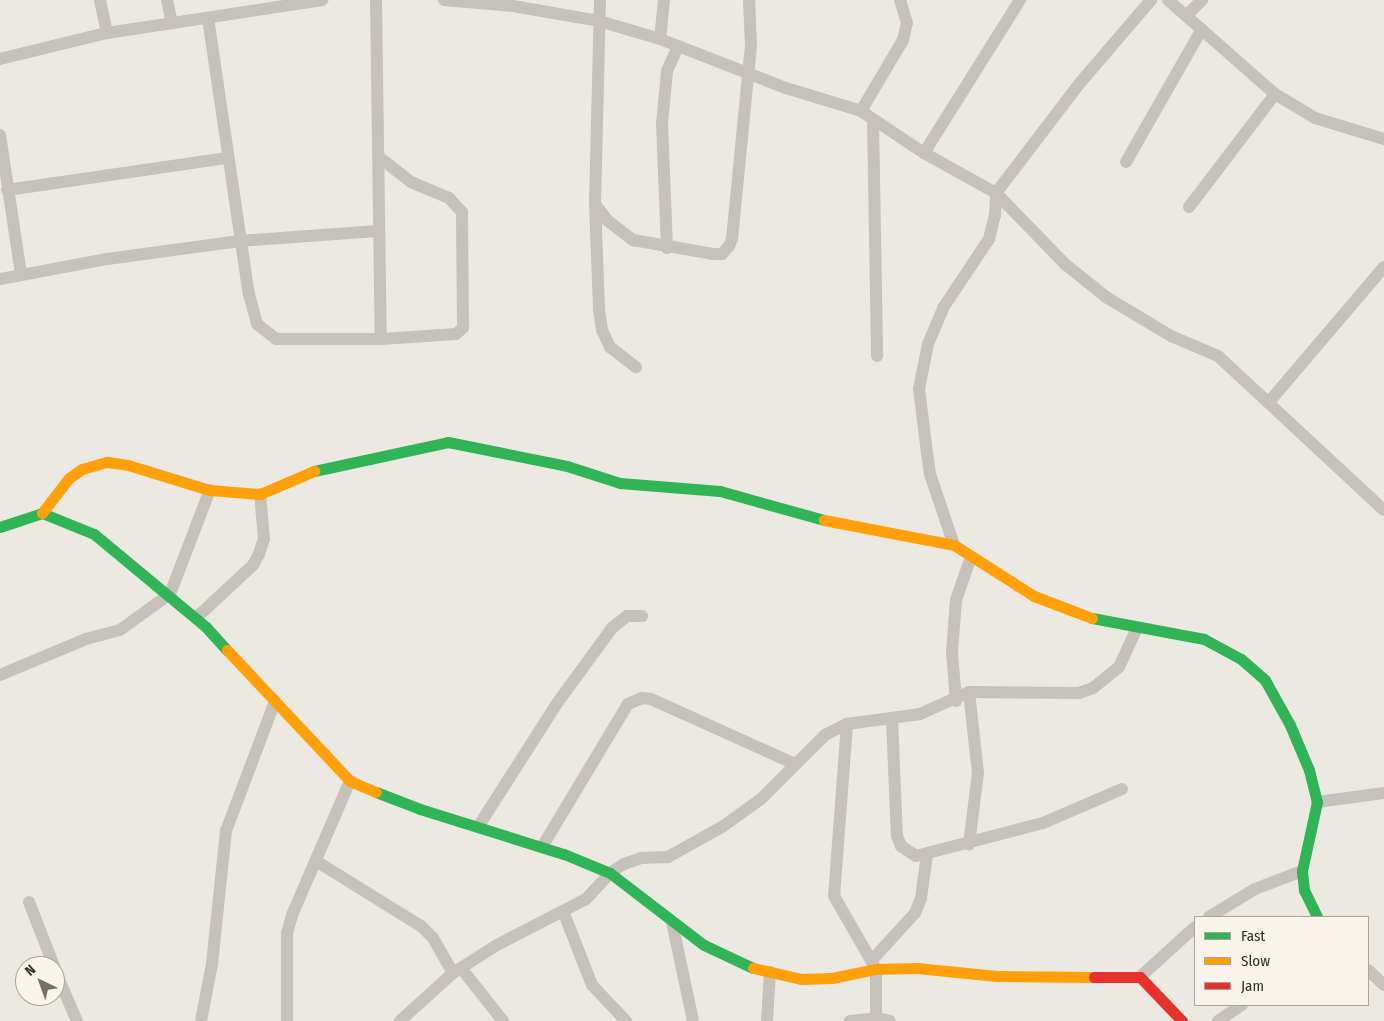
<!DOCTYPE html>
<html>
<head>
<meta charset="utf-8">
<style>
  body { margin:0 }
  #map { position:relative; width:1384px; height:1021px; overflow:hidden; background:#ece9e2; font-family:"Fira Sans Condensed",sans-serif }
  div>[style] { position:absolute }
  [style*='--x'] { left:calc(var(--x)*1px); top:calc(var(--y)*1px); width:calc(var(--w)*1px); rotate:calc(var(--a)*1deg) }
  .street>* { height:12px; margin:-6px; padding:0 6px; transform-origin:6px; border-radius:6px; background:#c6c1ba }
  .fast>* { height:11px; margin:-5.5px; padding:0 5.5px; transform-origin:5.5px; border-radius:5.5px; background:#30b455 }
  .slow>* { height:11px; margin:-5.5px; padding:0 5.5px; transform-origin:5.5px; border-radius:5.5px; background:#ff9f0a }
  .jam>* { height:11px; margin:-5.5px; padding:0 5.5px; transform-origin:5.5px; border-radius:5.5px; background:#e5322d }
  span { translate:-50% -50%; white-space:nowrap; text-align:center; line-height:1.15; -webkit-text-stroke:5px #f9f3e9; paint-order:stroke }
  .legend { position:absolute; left:1194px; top:916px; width:175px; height:90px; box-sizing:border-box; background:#f9f3e9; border:1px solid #aba49c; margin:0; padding:6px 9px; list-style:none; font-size:15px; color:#372e29 }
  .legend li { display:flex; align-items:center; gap:10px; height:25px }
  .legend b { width:25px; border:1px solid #aba49c }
  .north { position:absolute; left:15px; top:956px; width:50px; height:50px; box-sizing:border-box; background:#f9f3e9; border:1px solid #aba49c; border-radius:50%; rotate:318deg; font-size:14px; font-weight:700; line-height:20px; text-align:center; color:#372e29 }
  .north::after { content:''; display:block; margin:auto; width:18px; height:22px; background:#766f6a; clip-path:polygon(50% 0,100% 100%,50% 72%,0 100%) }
</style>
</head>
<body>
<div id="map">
  <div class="street">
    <div style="--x:100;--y:0;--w:34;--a:78"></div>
    <div style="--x:167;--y:0;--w:24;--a:78"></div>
    <div style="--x:376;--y:0;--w:339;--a:89.2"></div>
    <div style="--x:444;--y:0;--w:69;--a:5"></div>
    <div style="--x:513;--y:6;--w:87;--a:9.9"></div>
    <div style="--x:599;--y:21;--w:64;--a:16.4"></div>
    <div style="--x:660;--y:39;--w:135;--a:21.3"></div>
    <div style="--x:786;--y:88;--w:78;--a:17"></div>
    <div style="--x:861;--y:111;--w:76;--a:33.7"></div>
    <div style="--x:924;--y:153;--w:82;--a:29.1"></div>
    <div style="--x:996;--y:193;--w:99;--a:45.8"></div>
    <div style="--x:1065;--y:264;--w:53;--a:38.8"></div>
    <div style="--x:1106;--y:297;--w:76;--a:31"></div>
    <div style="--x:1171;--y:336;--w:51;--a:23.1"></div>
    <div style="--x:1218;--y:356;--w:226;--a:42.9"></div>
    <div style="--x:600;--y:0;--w:204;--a:91.4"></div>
    <div style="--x:595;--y:204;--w:106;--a:87.8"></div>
    <div style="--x:599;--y:310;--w:20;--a:81"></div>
    <div style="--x:602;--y:330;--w:19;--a:65"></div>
    <div style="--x:610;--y:347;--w:33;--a:38"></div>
    <div style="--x:1168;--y:0;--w:142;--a:41.3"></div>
    <div style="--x:1275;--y:94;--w:47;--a:31"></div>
    <div style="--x:1315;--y:118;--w:72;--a:16.9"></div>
    <div style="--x:1186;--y:16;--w:23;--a:-45"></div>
    <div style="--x:208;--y:18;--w:279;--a:81.6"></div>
    <div style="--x:249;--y:294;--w:31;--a:75"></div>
    <div style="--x:257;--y:324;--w:24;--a:38"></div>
    <div style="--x:276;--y:339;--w:105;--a:0"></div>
    <div style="--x:381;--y:339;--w:75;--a:-3.8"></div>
    <div style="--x:456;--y:334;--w:9;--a:-41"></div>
    <div style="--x:463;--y:328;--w:116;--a:-90.5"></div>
    <div style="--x:462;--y:212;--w:19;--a:-133"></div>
    <div style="--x:449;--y:198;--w:41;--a:-157.2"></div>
    <div style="--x:411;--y:182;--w:41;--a:-142"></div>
    <div style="--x:660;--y:39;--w:39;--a:-84"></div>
    <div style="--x:0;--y:59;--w:110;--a:-13.7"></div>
    <div style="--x:107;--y:33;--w:218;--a:-8.7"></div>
    <div style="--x:861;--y:111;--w:82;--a:-59.4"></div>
    <div style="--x:903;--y:40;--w:17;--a:-77"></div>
    <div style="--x:907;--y:23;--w:24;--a:-107"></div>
    <div style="--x:873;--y:120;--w:236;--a:89"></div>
    <div style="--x:0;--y:135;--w:141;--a:81.4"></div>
    <div style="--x:924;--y:153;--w:181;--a:-57.9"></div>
    <div style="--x:1126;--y:162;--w:153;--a:-60.3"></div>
    <div style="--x:7;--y:190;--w:221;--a:-8.3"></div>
    <div style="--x:595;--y:204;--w:20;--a:53"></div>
    <div style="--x:607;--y:220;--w:33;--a:38"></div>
    <div style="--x:633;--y:240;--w:81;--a:9.9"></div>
    <div style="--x:713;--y:254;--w:9;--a:0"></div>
    <div style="--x:722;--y:254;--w:11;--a:-49"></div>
    <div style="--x:729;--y:246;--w:8;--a:-67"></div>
    <div style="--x:732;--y:239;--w:195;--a:-84.4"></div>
    <div style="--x:751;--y:45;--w:45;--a:-92.5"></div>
    <div style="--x:1189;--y:207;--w:142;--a:-52.7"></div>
    <div style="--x:667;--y:248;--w:124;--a:-92.3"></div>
    <div style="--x:662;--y:124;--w:53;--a:-84.6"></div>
    <div style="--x:667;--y:71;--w:27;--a:-66"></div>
    <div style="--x:0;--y:279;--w:109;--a:-10.6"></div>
    <div style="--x:107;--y:259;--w:134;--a:-7.7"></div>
    <div style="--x:240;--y:241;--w:137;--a:-4.2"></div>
    <div style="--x:1269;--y:402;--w:177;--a:-49.6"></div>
    <div style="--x:954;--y:545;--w:75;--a:-108.7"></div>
    <div style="--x:930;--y:474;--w:21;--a:-98"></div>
    <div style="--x:927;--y:453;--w:64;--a:-97.1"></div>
    <div style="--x:919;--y:389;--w:46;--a:-78.7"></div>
    <div style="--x:928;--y:344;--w:39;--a:-67"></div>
    <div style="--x:943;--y:308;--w:83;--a:-56.3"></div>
    <div style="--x:989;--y:239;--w:25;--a:-76"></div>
    <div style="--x:995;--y:215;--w:22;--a:-87"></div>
    <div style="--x:996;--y:193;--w:137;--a:-52.7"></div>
    <div style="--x:1079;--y:84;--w:111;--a:-49.4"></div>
    <div style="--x:196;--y:618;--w:78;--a:-42.9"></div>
    <div style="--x:253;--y:565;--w:13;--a:-61"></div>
    <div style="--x:259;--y:554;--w:16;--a:-72"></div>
    <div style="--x:264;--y:539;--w:45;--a:-95.1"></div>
    <div style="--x:0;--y:675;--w:93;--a:-22.7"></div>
    <div style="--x:86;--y:639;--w:35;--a:-15"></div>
    <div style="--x:120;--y:630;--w:62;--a:-35.8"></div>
    <div style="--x:170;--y:594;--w:111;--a:-69"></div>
    <div style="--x:969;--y:692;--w:81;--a:83.7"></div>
    <div style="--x:978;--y:773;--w:72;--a:97.2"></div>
    <div style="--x:956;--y:701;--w:49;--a:-94.7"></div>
    <div style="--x:952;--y:652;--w:52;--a:-85.6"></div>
    <div style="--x:956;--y:600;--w:46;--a:-70.8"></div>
    <div style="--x:892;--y:719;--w:117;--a:87.6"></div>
    <div style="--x:897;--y:836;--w:11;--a:68"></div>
    <div style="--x:901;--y:846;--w:18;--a:34"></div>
    <div style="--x:916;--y:856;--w:131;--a:-14.6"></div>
    <div style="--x:1043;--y:823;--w:86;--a:-23.3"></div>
    <div style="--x:847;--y:724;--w:172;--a:94.3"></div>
    <div style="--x:834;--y:896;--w:84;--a:60.1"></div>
    <div style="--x:876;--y:969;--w:52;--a:90"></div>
    <div style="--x:1317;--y:802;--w:68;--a:-7.7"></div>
    <div style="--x:478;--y:827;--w:148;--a:-57.4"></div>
    <div style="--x:558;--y:702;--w:92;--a:-53.9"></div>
    <div style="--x:612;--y:628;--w:19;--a:-39"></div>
    <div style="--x:627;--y:616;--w:15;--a:0"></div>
    <div style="--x:542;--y:847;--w:167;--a:-59"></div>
    <div style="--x:628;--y:704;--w:15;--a:-23"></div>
    <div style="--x:642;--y:698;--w:9;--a:6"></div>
    <div style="--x:651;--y:699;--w:158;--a:24.3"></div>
    <div style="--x:316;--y:861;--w:123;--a:31.8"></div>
    <div style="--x:421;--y:926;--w:17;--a:45"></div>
    <div style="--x:433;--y:938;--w:40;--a:60.3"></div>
    <div style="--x:29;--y:902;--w:69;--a:68.7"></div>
    <div style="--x:563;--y:911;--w:79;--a:68.6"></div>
    <div style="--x:592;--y:985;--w:50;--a:46.6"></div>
    <div style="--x:1209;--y:917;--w:54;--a:-31.3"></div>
    <div style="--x:1255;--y:889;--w:50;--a:-21"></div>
    <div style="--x:672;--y:922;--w:101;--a:78"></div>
    <div style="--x:872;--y:960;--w:64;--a:-47.5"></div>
    <div style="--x:915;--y:913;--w:16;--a:-68"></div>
    <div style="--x:921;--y:898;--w:43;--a:-82.1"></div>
    <div style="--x:461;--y:968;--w:68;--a:51.6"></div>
    <div style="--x:55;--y:970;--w:56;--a:66.7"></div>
    <div style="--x:1368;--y:970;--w:22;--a:43"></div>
    <div style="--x:1140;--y:977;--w:74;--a:-42.3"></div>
    <div style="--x:201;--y:1021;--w:58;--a:-79.1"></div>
    <div style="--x:212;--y:964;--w:134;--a:-84"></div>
    <div style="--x:226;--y:831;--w:139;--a:-69.3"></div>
    <div style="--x:287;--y:1021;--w:88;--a:-90"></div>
    <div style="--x:287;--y:933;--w:19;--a:-74"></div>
    <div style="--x:292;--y:915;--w:146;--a:-66.6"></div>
    <div style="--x:400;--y:1021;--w:72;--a:-42.2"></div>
    <div style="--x:453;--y:973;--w:52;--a:-32.5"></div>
    <div style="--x:497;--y:945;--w:100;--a:-27.3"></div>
    <div style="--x:586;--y:899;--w:35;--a:-47"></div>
    <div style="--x:610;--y:873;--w:17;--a:-33"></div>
    <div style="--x:624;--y:864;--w:18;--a:-19"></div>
    <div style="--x:641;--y:858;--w:27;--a:-2"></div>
    <div style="--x:668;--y:857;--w:62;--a:-29.1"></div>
    <div style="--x:722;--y:827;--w:48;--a:-35.7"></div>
    <div style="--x:761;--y:799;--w:91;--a:-45"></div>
    <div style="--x:825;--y:735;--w:25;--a:-27"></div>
    <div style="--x:847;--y:724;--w:74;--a:-7.8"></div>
    <div style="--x:920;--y:714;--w:54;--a:-24.2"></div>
    <div style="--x:969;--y:692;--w:110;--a:0.5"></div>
    <div style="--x:1079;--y:693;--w:15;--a:-20"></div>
    <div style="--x:1093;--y:688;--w:33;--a:-39"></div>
    <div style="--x:1119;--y:667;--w:43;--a:-65.2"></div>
    <div style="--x:767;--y:1021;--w:49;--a:-86.5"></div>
    <div style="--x:850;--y:1021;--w:27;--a:-6"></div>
    <div style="--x:877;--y:1018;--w:13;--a:13"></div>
    <div style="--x:1218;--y:1021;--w:29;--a:-34"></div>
  </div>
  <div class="fast">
    <div style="--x:314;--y:471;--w:137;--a:-12.2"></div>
    <div style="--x:448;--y:442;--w:121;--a:11.4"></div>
    <div style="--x:567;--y:466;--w:56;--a:17.8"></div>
    <div style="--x:620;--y:483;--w:100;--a:4.6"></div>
    <div style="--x:720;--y:491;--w:108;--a:15.6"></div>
    <div style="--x:0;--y:527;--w:44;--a:-18.4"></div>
    <div style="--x:42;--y:513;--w:56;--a:22"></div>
    <div style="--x:94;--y:534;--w:146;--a:39.7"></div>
    <div style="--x:206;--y:627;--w:31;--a:48"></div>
    <div style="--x:1092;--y:618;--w:114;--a:10.6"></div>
    <div style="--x:1204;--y:639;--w:42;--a:28.4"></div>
    <div style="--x:1241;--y:659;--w:32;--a:41"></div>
    <div style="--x:1265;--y:680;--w:51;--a:60.9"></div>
    <div style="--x:1290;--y:725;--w:49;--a:67.1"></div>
    <div style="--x:1309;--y:770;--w:33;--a:76"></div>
    <div style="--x:1317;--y:802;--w:71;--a:102.3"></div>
    <div style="--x:1302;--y:871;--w:19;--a:84"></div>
    <div style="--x:1304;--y:890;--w:30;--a:64"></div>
    <div style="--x:376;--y:792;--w:47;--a:21.1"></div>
    <div style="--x:420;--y:809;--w:151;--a:17.4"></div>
    <div style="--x:564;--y:854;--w:50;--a:22.4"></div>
    <div style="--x:610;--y:873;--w:118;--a:37.5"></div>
    <div style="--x:704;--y:945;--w:54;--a:25.1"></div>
  </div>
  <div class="slow">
    <div style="--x:42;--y:513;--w:44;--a:-52.4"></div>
    <div style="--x:69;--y:478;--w:16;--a:-35"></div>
    <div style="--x:82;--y:469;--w:26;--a:-16"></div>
    <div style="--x:107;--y:462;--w:21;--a:8"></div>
    <div style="--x:128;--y:465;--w:86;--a:17"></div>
    <div style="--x:210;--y:490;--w:50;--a:4.6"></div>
    <div style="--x:260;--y:494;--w:59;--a:-23.1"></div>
    <div style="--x:824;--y:520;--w:132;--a:10.9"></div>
    <div style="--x:954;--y:545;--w:95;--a:32.5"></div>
    <div style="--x:1034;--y:596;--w:62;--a:20.8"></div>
    <div style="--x:227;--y:650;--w:180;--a:46.8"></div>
    <div style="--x:350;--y:781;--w:28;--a:23"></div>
    <div style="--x:753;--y:968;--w:49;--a:12.9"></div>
    <div style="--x:801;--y:979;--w:31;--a:-2"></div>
    <div style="--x:832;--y:978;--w:45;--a:-11.6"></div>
    <div style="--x:876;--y:969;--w:41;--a:-1.4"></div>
    <div style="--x:917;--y:968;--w:80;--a:5.7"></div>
    <div style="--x:997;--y:976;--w:97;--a:0.6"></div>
  </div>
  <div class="jam">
    <div style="--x:1094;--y:977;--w:46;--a:0"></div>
    <div style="--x:1140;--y:977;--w:61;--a:46.3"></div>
  </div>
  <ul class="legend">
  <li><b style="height:6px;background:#30b455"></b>Fast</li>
  <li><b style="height:6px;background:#ff9f0a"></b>Slow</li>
  <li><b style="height:6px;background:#e5322d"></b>Jam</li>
  </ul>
  <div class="north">N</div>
</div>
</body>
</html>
